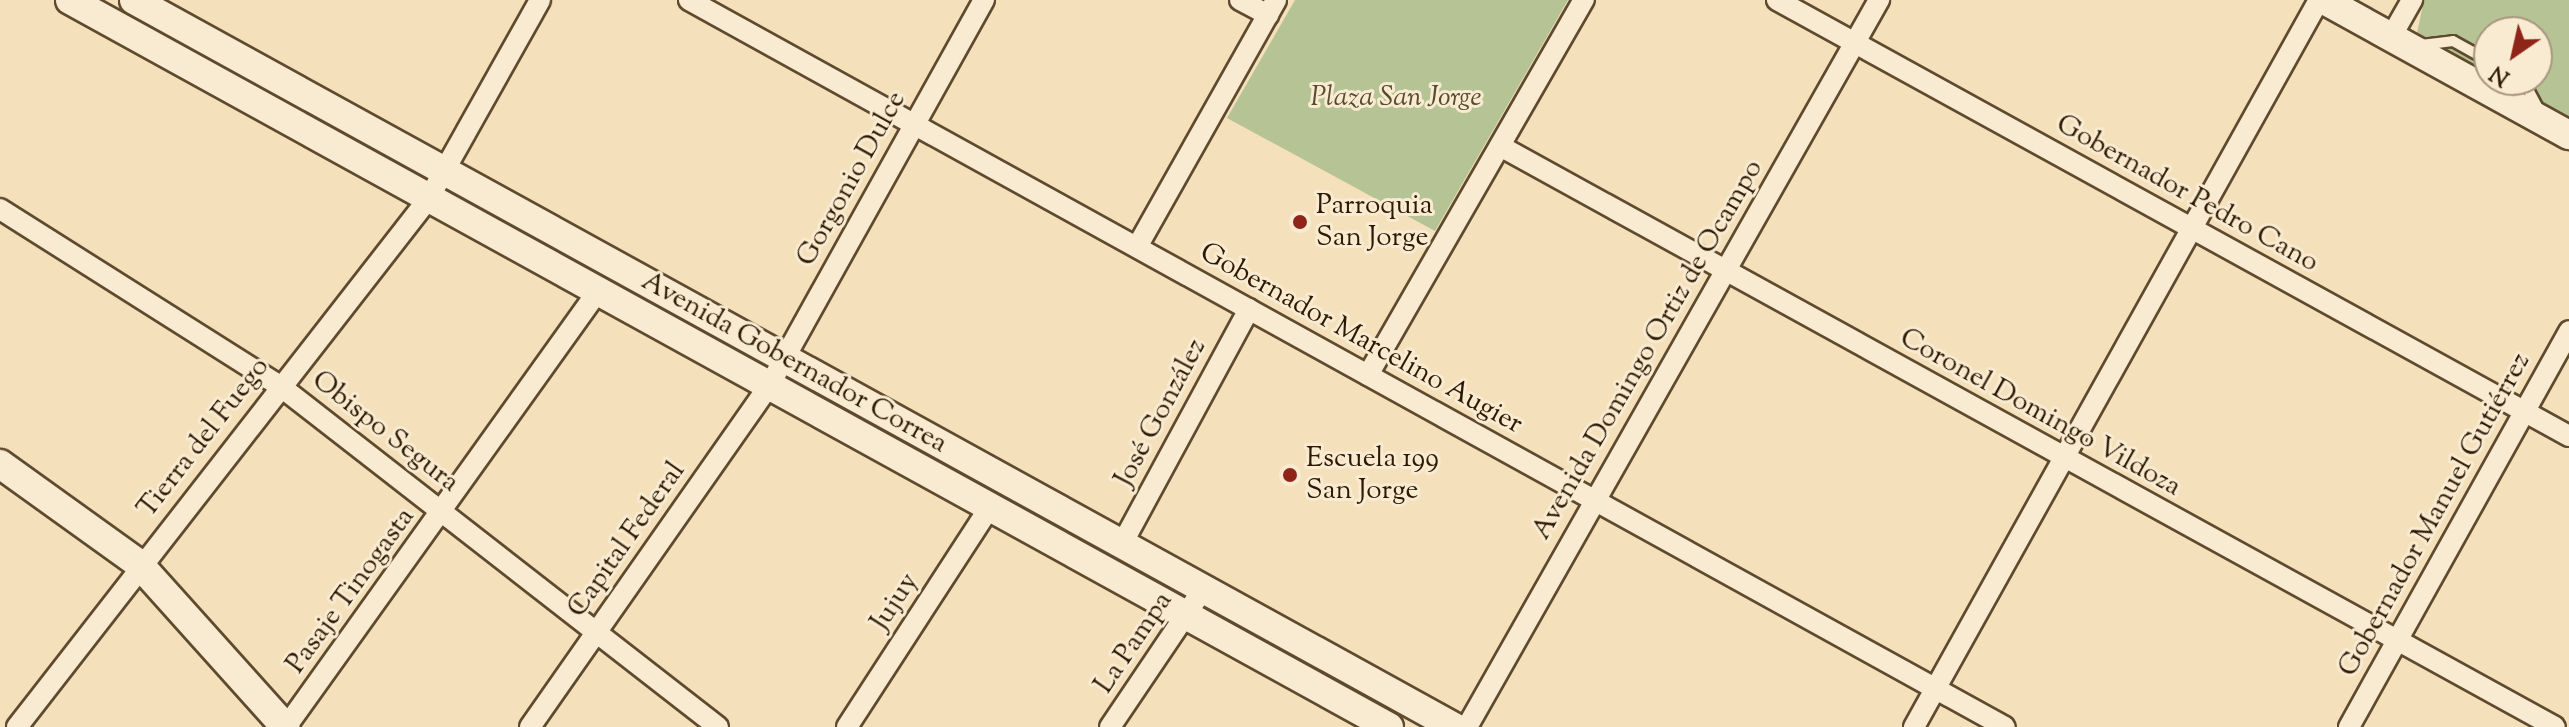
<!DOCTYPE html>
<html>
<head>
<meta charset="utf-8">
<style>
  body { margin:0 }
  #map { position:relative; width:2569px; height:727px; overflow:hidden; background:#f4e0ba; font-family:"Sorts Mill Goudy",serif }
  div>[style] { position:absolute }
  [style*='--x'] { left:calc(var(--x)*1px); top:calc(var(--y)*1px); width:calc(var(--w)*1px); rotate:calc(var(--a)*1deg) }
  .green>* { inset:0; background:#b6c394 }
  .roads { filter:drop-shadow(2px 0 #5f4a2e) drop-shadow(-2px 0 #5f4a2e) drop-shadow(0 2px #5f4a2e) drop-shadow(0 -2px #5f4a2e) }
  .lane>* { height:10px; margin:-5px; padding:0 5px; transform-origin:5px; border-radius:5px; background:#f8ebd2 }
  .street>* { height:20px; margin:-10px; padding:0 10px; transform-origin:10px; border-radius:10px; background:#f8ebd2 }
  .secondary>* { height:28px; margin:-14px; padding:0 14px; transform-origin:14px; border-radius:14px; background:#f8ebd2 }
  .dots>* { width:22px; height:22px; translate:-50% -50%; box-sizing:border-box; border:4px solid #f8ebd2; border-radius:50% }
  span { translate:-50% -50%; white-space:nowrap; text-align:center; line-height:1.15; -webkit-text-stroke:6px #f8ebd2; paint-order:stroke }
  .park-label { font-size:28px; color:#564b2c; font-style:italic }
  .street-label { font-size:28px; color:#2d1800 }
  .poi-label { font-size:28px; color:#2d1800 }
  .left { translate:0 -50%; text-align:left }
  .north { position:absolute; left:2473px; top:16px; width:80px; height:80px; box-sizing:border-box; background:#f8ebd2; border:2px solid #a7977e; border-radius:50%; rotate:214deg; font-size:22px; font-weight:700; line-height:32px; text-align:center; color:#2d1800 }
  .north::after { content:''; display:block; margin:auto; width:28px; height:36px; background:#8f2418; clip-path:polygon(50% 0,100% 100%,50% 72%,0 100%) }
</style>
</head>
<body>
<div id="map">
  <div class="green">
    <div style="clip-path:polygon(1295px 0,1568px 0,1435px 231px,1227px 118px)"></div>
    <div style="clip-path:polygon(2424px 0,2569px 0,2569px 116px,2500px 80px,2537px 80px,2537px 32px,2489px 32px,2489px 74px,2417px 33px)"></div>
  </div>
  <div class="roads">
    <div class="lane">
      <div style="--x:2421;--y:45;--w:32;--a:-7"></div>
      <div style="--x:2453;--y:41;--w:41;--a:29.1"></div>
      <div style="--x:2523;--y:80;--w:34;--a:62"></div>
    </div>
    <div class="street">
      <div style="--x:689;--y:0;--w:1503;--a:28.92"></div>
      <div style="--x:1240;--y:0;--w:32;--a:28"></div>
      <div style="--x:1777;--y:0;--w:904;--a:28.83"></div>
      <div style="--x:2391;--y:37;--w:43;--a:-60.4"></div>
      <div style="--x:1500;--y:146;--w:1204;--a:28.84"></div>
      <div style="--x:0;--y:209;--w:331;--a:32.3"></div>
      <div style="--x:280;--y:386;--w:555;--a:37.9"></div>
      <div style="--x:1137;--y:247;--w:283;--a:-60.6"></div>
      <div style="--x:1368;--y:375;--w:433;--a:-60.1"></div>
      <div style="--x:1122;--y:544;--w:267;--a:-61.6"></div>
      <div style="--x:17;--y:727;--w:671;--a:-52.09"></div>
      <div style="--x:429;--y:198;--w:227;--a:-60.7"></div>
      <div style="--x:286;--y:727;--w:536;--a:-54.41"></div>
      <div style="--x:530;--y:727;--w:416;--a:-55"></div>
      <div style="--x:769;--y:386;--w:442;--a:-60.9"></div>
      <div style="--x:847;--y:727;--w:262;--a:-57"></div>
      <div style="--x:1110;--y:727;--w:166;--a:-56"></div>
      <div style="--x:1467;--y:727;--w:836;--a:-60.46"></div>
      <div style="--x:1914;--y:727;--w:832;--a:-60.88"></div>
      <div style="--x:2349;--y:727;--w:453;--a:-60.9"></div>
    </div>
    <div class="secondary">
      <div style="--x:70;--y:0;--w:1506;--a:28.86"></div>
      <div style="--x:134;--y:0;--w:1507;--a:28.84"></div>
      <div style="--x:2324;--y:0;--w:280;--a:28.9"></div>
      <div style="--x:0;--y:464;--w:171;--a:35.7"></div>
      <div style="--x:139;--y:564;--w:219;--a:48.1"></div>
    </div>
  </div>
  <div class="dots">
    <div style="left:1300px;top:222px;background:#8f2418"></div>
    <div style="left:1290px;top:475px;background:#8f2418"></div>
  </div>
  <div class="park-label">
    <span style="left:1396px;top:98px">Plaza San Jorge</span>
  </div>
  <div class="street-label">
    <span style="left:852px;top:179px;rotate:-61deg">Gorgonio Dulce</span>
    <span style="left:2187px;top:194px;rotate:29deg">Gobernador Pedro Cano</span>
    <span style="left:1361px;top:339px;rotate:29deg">Gobernador Marcelino Augier</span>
    <span style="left:1648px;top:350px;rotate:-60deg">Avenida Domingo Ortiz de Ocampo</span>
    <span style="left:794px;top:363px;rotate:29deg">Avenida Gobernador Correa</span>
    <span style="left:1161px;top:413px;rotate:-62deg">José González</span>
    <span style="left:2040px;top:413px;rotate:29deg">Coronel Domingo Vildoza</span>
    <span style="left:385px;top:432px;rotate:38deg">Obispo Segura</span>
    <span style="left:204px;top:438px;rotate:-52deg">Tierra del Fuego</span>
    <span style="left:2435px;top:515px;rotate:-61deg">Gobernador Manuel Gutiérrez</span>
    <span style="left:627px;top:540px;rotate:-55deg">Capital Federal</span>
    <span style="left:351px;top:591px;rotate:-54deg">Pasaje Tinogasta</span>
    <span style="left:895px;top:602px;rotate:-57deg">Jujuy</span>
    <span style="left:1134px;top:643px;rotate:-56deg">La Pampa</span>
  </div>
  <div class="poi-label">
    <span class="left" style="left:1316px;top:222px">Parroquia<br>San Jorge</span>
    <span class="left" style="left:1306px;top:475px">Escuela 199<br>San Jorge</span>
  </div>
  <div class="north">N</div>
</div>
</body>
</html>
